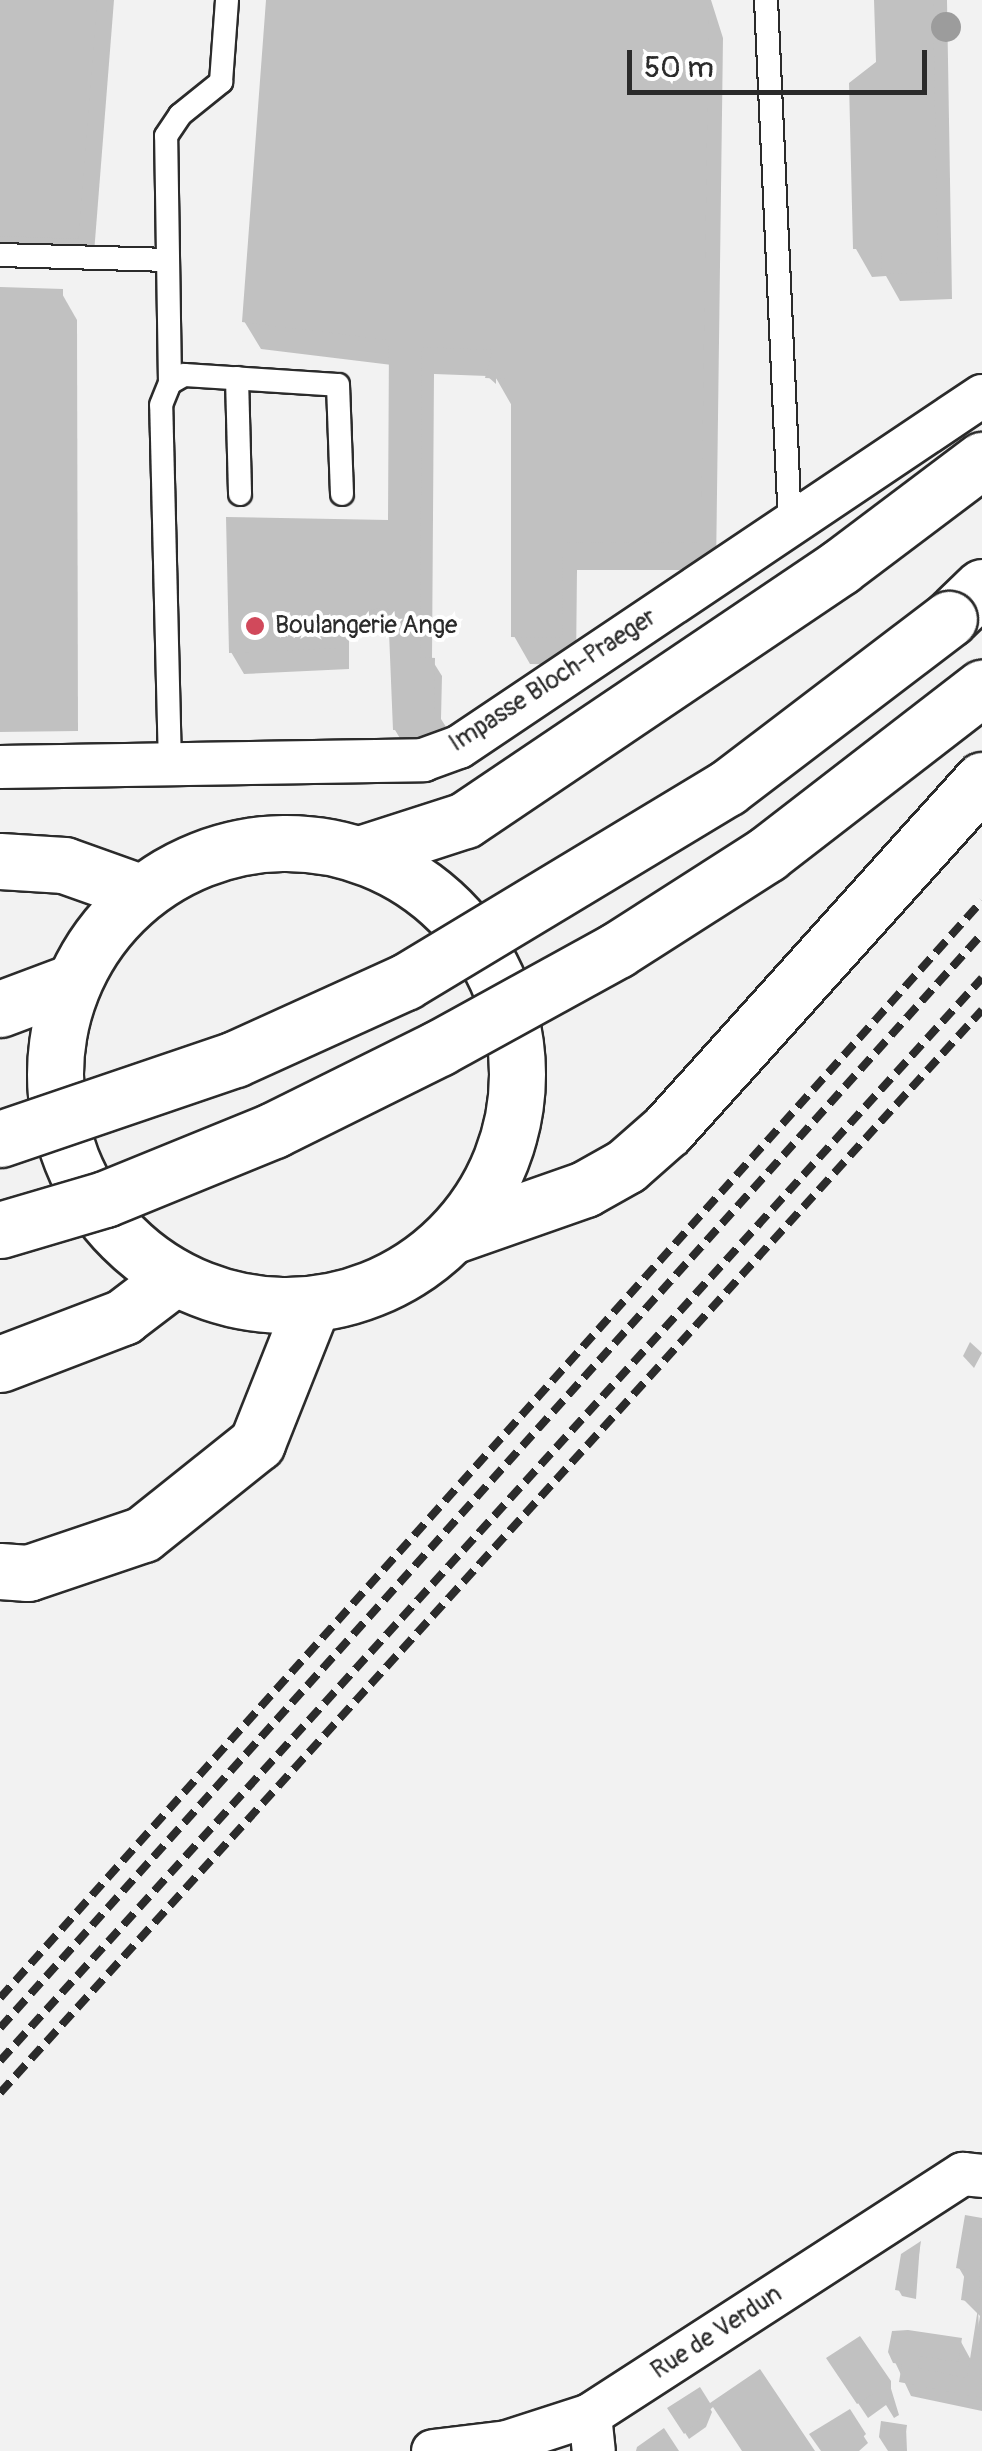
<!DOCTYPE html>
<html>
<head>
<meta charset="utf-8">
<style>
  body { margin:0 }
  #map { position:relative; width:982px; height:2451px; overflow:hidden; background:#f2f2f2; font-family:Pangolin,sans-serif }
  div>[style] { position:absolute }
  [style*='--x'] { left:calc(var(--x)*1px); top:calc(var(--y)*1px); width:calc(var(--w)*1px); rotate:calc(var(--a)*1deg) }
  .shadow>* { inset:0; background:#0003 }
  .building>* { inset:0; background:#c1c1c1 }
  .roads { filter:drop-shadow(2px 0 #2b2b2b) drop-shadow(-2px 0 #2b2b2b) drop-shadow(0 2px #2b2b2b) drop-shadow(0 -2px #2b2b2b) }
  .lane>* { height:22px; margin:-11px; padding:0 11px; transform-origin:11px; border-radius:11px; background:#fff }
  .street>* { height:42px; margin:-21px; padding:0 21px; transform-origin:21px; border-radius:21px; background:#fff }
  .primary>* { height:55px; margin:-27.5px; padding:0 27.5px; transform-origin:27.5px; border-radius:27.5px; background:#fff }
  .primary>.ring { margin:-27.5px; padding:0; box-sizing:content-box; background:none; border:55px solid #fff; border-radius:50% }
  .highway>* { height:55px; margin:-27.5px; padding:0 27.5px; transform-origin:27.5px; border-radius:27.5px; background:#fff }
  .rail>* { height:8px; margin-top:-4px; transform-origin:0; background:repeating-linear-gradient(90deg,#2b2b2b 0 15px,transparent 0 23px) }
  .bridges { filter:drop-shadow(2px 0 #2b2b2b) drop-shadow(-2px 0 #2b2b2b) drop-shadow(0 2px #2b2b2b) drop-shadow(0 -2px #2b2b2b) }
  .highway-bridge>* { height:55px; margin:-27.5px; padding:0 27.5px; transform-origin:27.5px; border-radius:27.5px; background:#fff }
  .trees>* { width:30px; height:30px; margin:-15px; border-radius:50%; background:#9c9c9c }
  .dots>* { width:28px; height:28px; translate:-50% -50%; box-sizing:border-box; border:5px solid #fff; border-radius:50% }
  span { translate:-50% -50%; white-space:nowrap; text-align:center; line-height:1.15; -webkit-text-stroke:8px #fff; paint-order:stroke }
  .poi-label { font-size:25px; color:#2b2b2b }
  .left { translate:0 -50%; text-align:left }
  .street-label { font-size:25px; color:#2b2b2b }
  .scale { position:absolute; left:627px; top:50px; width:300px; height:45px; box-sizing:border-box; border:5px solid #2b2b2b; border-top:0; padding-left:12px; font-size:30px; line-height:35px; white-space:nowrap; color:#2b2b2b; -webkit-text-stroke:8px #fff; paint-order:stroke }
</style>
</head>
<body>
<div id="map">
  <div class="shadow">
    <div style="clip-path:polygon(0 0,114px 0,93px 266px,0 262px)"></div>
    <div style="clip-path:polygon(269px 0,711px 0,723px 38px,716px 570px,577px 570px,576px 665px,530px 664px,514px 636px,512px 406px,496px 378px,496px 384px,487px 376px,434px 374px,432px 660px,442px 676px,441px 719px,448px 730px,404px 745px,395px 730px,390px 630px,349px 634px,349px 669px,244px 674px,231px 652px,391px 523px,392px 365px,261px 349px,244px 321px)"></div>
    <div style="clip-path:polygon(876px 0,947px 0,952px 299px,900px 301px,886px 276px,872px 277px,856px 249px,878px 63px)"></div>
    <div style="clip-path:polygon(0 289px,61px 292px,77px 320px,78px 731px,0 732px)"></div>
    <div style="clip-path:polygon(970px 1342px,982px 1353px,974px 1368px,963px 1356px)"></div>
    <div style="clip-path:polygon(967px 2218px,982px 2220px,982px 2411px,911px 2396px,895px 2362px,960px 2340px,972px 2362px,980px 2316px,963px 2299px,966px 2280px,959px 2268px)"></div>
    <div style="clip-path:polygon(920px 2244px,916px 2299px,902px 2296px,898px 2289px)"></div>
    <div style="clip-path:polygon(838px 2373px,889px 2382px,899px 2415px,894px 2418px,886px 2405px,868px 2418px)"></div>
    <div style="clip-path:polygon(699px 2390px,712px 2412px,706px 2427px,689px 2439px,670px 2409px)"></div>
    <div style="clip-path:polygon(849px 2413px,868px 2443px,859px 2451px,823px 2451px)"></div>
    <div style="clip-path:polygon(906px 2427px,907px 2451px,890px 2451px)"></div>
  </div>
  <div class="building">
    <div style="clip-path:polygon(0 0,97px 0,78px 239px,0 236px)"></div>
    <div style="clip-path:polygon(266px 0,706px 0,709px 8px,701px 542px,563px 543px,562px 638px,511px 637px,511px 379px,485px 378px,492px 350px,422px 347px,420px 657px,435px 658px,434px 713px,440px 713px,440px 725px,432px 731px,393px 730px,388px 608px,338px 612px,338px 648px,229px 653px,226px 517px,388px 520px,389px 340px,242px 322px)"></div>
    <div style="clip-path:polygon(874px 0,933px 0,938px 272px,882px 274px,881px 249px,853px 249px,849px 83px,876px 62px)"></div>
    <div style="clip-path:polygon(0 287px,63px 289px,63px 704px,0 705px)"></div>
    <div style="clip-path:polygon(965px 2215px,982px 2218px,979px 2303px,961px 2300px,965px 2270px,956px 2268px)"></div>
    <div style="clip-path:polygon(921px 2241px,913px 2293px,895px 2290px,901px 2254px)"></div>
    <div style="clip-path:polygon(978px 2308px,982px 2398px,899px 2382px,902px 2364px,893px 2363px,888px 2352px,892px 2331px,908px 2330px,962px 2338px,958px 2362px,920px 2356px,918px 2368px,967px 2378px)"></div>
    <div style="clip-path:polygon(860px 2336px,891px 2381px,891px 2399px,883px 2404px,876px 2392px,857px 2404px,826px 2358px)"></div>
    <div style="clip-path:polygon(760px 2369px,815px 2451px,742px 2451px,713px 2407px,684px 2434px,667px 2408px,700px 2387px,710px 2403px)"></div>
    <div style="clip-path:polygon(850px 2409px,866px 2434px,849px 2451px,821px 2451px,809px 2434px)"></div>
    <div style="clip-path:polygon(881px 2421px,907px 2425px,903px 2451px,888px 2451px,879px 2437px)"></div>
    <div style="clip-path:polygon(664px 2428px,679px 2451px,636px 2451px,637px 2447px)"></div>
  </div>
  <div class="roads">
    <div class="lane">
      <div style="--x:766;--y:0;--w:525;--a:87.38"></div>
      <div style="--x:0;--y:255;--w:168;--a:1.7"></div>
      <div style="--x:237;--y:378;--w:116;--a:88.5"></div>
      <div style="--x:170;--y:383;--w:247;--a:-90.9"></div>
      <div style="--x:166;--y:136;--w:25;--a:-56"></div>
      <div style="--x:180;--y:115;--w:53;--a:-38.8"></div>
      <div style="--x:221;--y:82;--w:82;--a:-85.8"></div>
      <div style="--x:170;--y:766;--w:361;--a:-91.4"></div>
      <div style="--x:161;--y:405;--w:24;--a:-68"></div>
      <div style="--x:170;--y:383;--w:16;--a:-30"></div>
      <div style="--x:184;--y:375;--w:154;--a:3.7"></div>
      <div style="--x:338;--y:385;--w:109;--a:87.9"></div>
    </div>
    <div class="street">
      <div style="--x:0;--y:767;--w:423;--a:-0.9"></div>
      <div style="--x:423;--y:760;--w:38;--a:-20"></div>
      <div style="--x:459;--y:747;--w:630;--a:-33.87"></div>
      <div style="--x:590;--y:2415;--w:36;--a:84"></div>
      <div style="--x:433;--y:2451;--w:75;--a:-6.9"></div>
      <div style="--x:507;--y:2442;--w:87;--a:-18"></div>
      <div style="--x:590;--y:2415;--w:444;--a:-32.9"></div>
      <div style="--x:963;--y:2174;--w:19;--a:6"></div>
    </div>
    <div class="primary">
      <div class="ring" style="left:55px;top:843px;width:407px;height:407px"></div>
      <div style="--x:0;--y:861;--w:64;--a:3.6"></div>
      <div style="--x:64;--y:865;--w:81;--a:19.6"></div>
      <div style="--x:0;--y:1571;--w:28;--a:4"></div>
      <div style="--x:28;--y:1573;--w:121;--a:-18.7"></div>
      <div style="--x:143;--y:1534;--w:146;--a:-38.6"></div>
      <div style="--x:257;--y:1443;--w:149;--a:-68.3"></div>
    </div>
    <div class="highway">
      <div style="--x:949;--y:619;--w:46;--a:-44.1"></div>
      <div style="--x:363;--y:853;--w:107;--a:-17.9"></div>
      <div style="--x:465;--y:820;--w:452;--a:-34"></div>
      <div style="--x:840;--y:567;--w:178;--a:-37"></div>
      <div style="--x:0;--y:1009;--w:77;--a:-20.6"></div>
      <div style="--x:454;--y:1235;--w:139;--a:-19.3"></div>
      <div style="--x:585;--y:1189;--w:47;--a:-29.3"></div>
      <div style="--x:626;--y:1166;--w:55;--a:-41.3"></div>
      <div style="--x:667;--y:1130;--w:471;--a:-48"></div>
      <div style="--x:0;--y:1364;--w:132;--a:-20.9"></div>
      <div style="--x:123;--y:1317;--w:64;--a:-37.4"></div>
    </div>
  </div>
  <div class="rail">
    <div style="--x:0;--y:1998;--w:1472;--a:-48.17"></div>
    <div style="--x:0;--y:2028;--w:1470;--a:-48.09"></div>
    <div style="--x:0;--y:2061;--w:1462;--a:-47.8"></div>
    <div style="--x:0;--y:2093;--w:1462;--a:-47.8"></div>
  </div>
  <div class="bridges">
    <div class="highway-bridge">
      <div style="--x:0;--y:1139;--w:248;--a:-18.8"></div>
      <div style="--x:235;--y:1059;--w:187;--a:-24.4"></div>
      <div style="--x:405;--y:982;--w:376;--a:-31.1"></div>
      <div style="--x:727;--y:788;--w:279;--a:-37.3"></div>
      <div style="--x:0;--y:1230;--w:109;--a:-16.4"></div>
      <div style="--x:105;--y:1199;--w:183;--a:-22.2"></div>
      <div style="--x:274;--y:1130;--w:184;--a:-26.4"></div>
      <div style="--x:439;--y:1048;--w:203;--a:-28.8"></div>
      <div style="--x:617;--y:950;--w:178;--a:-32.6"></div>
      <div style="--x:767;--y:854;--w:272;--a:-37.7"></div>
    </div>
  </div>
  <div class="trees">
    <div style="left:946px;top:27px"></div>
  </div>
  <div class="dots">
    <div style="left:255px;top:626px;background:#d1495b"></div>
  </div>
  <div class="poi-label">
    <span class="left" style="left:275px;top:626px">Boulangerie Ange</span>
  </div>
  <div class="street-label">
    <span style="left:553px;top:681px;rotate:-33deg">Impasse Bloch-Praeger</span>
    <span style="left:717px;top:2333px;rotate:-33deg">Rue de Verdun</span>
  </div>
  <div class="scale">50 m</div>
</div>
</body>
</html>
